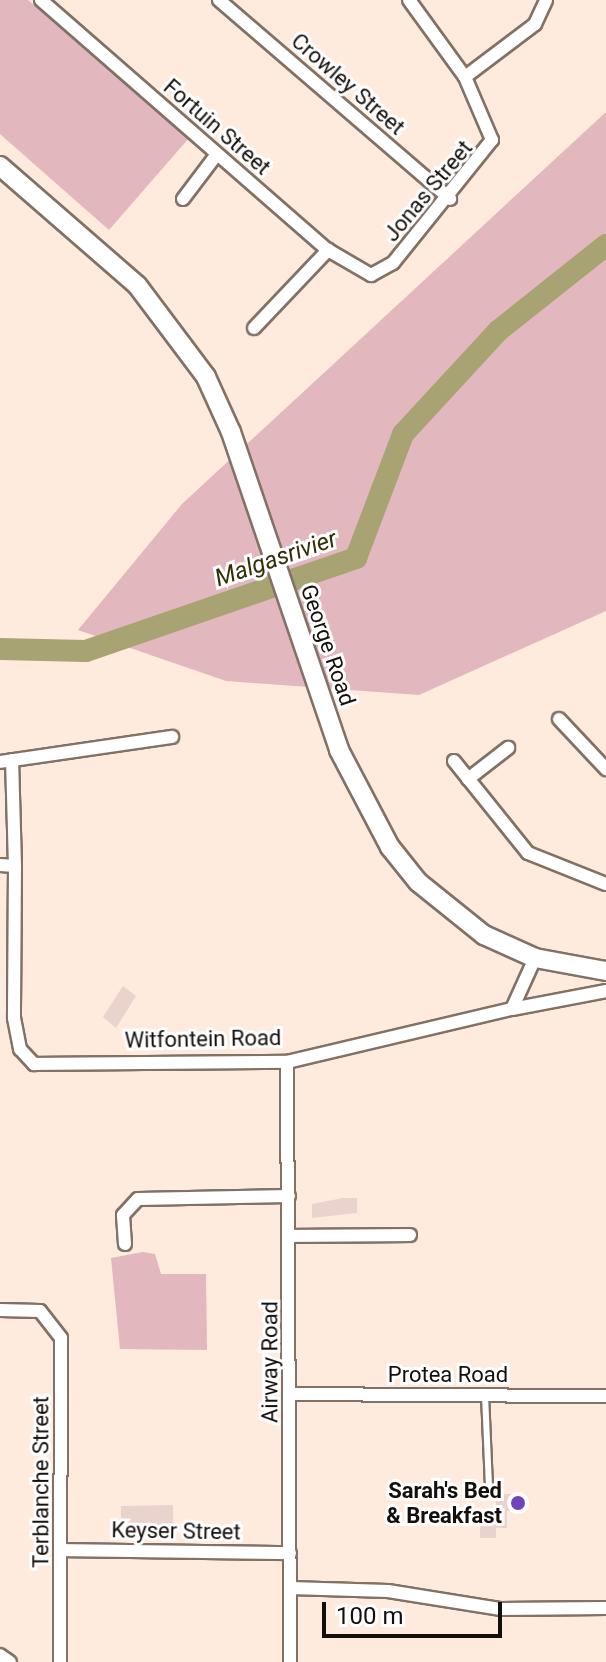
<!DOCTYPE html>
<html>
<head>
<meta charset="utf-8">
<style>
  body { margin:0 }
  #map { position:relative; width:606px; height:1662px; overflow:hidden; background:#feebde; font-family:Roboto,sans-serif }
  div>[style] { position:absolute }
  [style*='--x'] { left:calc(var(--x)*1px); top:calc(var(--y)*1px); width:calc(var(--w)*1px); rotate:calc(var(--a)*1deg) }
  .green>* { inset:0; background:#e2b7bd }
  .river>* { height:22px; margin:-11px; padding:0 11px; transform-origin:11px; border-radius:11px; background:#a7a373 }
  .building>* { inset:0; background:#ead2cd }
  .roads { filter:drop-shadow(2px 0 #827165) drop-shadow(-2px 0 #827165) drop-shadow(0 2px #827165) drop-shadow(0 -2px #827165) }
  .lane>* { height:6px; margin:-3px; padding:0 3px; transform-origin:3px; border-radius:3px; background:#fff }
  .street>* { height:12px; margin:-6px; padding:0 6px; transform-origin:6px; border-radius:6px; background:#fff }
  .secondary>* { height:18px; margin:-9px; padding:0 9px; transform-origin:9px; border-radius:9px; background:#fff }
  .dots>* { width:22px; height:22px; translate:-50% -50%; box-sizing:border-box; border:4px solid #fff; border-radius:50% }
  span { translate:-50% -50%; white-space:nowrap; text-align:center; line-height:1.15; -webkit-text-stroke:6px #fff; paint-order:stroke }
  .street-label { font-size:22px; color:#150f0b }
  .poi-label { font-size:22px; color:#150f0b; font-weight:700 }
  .right { translate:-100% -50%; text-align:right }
  .water-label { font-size:24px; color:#332f06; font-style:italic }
  .scale { position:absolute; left:322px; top:1602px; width:180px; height:36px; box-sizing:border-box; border:4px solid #150f0b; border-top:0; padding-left:10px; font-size:24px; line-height:28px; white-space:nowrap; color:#150f0b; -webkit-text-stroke:6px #fff; paint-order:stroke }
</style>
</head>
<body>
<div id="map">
  <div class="green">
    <div style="clip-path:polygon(0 0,28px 0,189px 138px,109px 230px,0 134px)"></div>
    <div style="clip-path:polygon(606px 112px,606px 611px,419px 695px,226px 681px,78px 630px,182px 504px)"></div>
    <div style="clip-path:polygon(143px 1252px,155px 1254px,161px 1274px,206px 1274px,207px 1350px,120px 1349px,111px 1258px)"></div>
  </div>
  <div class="river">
    <div style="--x:0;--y:649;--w:86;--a:1.3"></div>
    <div style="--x:86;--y:651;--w:286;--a:-19"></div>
    <div style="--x:356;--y:558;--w:133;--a:-69.2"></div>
    <div style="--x:403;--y:434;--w:140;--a:-47.3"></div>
    <div style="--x:498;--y:331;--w:138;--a:-38.5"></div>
  </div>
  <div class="building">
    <div style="clip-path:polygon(123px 986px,136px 996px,116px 1028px,103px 1017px)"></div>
    <div style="clip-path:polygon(343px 1198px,357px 1198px,357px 1213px,312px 1218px,312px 1204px)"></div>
    <div style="clip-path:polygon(496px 1494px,518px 1494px,518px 1511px,507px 1511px,507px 1528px,496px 1528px,496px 1538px,480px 1538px,480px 1511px,496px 1511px)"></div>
    <div style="clip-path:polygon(173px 1505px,173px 1529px,121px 1526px,121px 1506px)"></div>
  </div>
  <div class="roads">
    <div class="lane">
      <div style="--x:485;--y:1395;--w:92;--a:87.5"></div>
    </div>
    <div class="street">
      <div style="--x:41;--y:0;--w:381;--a:41.1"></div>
      <div style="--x:328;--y:250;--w:50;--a:30.2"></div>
      <div style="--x:371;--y:275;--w:25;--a:-29"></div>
      <div style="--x:393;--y:263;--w:158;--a:-51.2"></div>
      <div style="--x:492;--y:140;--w:69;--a:-113.2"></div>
      <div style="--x:465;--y:77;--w:95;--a:-126"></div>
      <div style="--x:219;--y:0;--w:305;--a:40.7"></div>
      <div style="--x:465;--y:77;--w:88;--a:-37.1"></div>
      <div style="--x:535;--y:24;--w:26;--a:-65"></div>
      <div style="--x:183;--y:199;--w:56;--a:-52.9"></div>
      <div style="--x:254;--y:328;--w:108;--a:-46.5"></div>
      <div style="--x:559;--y:719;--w:69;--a:46.8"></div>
      <div style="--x:454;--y:761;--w:118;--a:51.2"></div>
      <div style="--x:528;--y:853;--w:84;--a:21.7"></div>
      <div style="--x:0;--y:762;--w:174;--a:-8.3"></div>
      <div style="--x:468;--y:779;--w:51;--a:-37.8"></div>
      <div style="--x:0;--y:865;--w:15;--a:4"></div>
      <div style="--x:15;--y:866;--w:106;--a:-91.6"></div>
      <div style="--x:15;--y:866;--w:152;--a:90.4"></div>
      <div style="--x:14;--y:1018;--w:32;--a:79"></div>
      <div style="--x:20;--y:1049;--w:21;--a:47"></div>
      <div style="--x:34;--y:1064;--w:253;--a:-0.5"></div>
      <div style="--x:287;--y:1062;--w:231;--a:-13.3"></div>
      <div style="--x:512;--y:1009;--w:56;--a:-65.7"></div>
      <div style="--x:512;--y:1009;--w:96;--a:-10.8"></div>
      <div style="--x:287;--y:1062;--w:600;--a:89.71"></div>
      <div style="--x:290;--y:1236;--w:120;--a:-0.5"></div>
      <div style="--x:125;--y:1244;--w:29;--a:-94"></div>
      <div style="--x:123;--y:1215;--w:22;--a:-47"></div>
      <div style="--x:138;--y:1199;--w:151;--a:-1.1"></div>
      <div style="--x:0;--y:1310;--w:40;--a:1.4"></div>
      <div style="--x:40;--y:1311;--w:34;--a:52"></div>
      <div style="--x:61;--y:1338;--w:324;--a:90.2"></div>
      <div style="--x:291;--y:1394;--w:315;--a:0.4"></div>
      <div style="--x:62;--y:1550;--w:228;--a:0.8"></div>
      <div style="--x:290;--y:1588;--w:98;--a:1.8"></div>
      <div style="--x:388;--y:1591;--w:113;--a:9.1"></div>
      <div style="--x:500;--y:1609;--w:106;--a:-0.5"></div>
      <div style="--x:0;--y:1655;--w:12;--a:35"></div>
    </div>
    <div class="secondary">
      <div style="--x:0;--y:166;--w:181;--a:41"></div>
      <div style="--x:137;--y:285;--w:115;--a:53.1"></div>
      <div style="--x:206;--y:377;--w:60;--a:65.6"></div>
      <div style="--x:231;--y:432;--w:336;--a:71.2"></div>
      <div style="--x:339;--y:750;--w:110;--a:62.3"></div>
      <div style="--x:390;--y:847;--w:45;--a:51.3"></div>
      <div style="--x:418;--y:882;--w:85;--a:38.8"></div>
      <div style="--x:484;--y:935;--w:56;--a:24.3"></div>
      <div style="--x:535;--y:958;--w:72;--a:10.4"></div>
    </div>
  </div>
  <div class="dots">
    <div style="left:518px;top:1503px;background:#7144bc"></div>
  </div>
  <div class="street-label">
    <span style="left:348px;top:84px;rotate:41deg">Crowley Street</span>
    <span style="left:217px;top:127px;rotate:41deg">Fortuin Street</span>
    <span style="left:428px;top:191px;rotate:-50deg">Jonas Street</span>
    <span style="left:328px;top:645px;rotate:71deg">George Road</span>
    <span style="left:203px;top:1039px;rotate:-1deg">Witfontein Road</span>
    <span style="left:270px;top:1362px;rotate:-90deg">Airway Road</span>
    <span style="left:448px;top:1375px">Protea Road</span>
    <span style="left:41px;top:1482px;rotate:-90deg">Terblanche Street</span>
    <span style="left:176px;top:1531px;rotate:1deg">Keyser Street</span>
  </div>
  <div class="poi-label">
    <span class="right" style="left:502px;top:1503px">Sarah's Bed<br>&amp; Breakfast</span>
  </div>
  <div class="water-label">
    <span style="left:276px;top:559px;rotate:-19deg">Malgasrivier</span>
  </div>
  <div class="scale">100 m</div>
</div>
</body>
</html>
